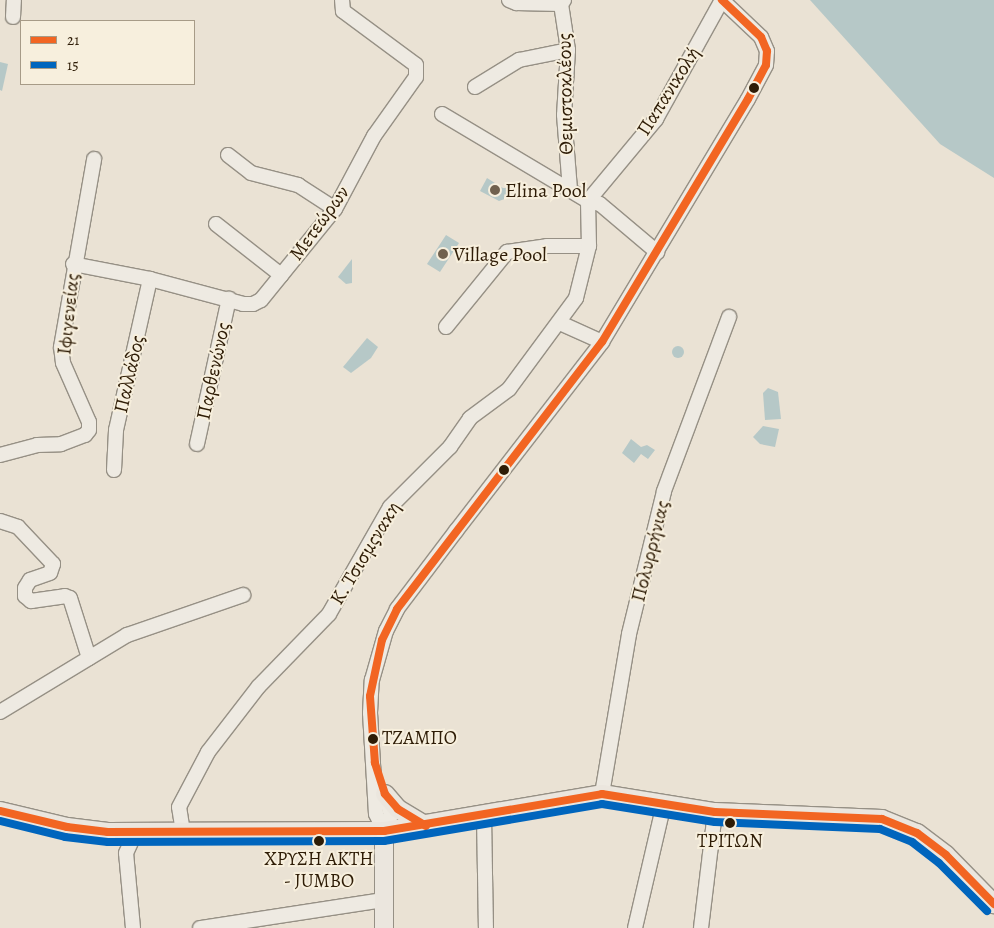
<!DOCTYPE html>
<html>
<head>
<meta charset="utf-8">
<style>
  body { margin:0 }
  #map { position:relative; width:994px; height:928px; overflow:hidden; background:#eae2d4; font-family:Alegreya,serif }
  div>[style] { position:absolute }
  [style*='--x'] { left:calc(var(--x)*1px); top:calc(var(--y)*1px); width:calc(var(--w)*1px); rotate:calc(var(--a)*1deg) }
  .water>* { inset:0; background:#b6c8c7 }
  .round { border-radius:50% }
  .roads { filter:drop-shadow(1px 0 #969085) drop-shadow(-1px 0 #969085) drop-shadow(0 1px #969085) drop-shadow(0 -1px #969085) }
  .minor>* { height:14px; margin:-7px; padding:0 7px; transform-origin:7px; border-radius:7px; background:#eeeae2 }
  .major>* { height:18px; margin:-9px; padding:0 9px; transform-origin:9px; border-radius:9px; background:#ebe6de }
  .bus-1>* { height:8px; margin:-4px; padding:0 4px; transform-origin:4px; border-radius:4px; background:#f26522 }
  .bus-2>* { height:8px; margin:-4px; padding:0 4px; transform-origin:4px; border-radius:4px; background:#0065bd }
  .dots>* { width:14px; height:14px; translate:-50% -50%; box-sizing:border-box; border:2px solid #f7efdd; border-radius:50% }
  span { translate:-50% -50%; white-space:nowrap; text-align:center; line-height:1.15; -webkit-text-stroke:4px #f7efdd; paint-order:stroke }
  .bus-label { font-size:19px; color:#2e1c06 }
  .left { translate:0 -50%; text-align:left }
  .street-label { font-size:20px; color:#2e1c06 }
  .poi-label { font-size:20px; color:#2e1c06 }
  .legend { position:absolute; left:20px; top:20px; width:175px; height:65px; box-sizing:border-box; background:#f7efdd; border:1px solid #a79b87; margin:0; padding:6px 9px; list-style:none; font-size:15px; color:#2e1c06 }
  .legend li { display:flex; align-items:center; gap:10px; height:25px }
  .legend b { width:25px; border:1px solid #a79b87 }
</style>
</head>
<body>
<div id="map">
  <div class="water">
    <div style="clip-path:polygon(810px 0,994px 0,994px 178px,940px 144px)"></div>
    <div style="clip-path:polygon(0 62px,8px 64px,2px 91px,0 90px)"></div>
    <div style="clip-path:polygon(487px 178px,503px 188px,509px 188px,510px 197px,499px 201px,480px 191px)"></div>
    <div style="clip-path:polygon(446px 235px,459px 243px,440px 272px,427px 264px)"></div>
    <div style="clip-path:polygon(352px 259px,352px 283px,346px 284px,338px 277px)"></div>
    <div style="clip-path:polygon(367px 338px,378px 347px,371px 358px,351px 373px,343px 367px)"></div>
    <div class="round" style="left:672px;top:346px;width:12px;height:12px"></div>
    <div style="clip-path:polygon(768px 388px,778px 392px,781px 419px,765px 420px,763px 393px)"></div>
    <div style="clip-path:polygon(763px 426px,779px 429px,775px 447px,760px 444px,753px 437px)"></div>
    <div style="clip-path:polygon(631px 439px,641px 447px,647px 445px,655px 450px,648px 459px,641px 454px,634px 463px,622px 453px)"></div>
  </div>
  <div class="roads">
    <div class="minor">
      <div style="--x:509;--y:0;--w:8;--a:23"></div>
      <div style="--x:516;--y:3;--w:45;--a:1.3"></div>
      <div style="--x:564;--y:0;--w:5;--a:127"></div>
      <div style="--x:561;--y:4;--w:47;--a:81.3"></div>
      <div style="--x:568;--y:50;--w:65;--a:93.5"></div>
      <div style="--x:564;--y:115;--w:75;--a:85.4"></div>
      <div style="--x:13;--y:17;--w:17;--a:-87"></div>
      <div style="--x:475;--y:87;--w:52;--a:-31.5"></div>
      <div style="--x:519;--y:60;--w:50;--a:-11.5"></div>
      <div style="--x:442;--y:114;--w:170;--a:30.8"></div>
      <div style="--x:588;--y:201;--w:12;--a:14"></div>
      <div style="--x:600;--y:204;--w:75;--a:40.1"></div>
      <div style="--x:228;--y:155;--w:29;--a:38"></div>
      <div style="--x:251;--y:173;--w:49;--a:14.3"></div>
      <div style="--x:298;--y:185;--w:44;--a:33"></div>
      <div style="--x:588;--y:201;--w:107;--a:-50.3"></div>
      <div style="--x:656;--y:119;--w:136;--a:-61"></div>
      <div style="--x:216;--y:224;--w:83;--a:38.1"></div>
      <div style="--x:73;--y:264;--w:78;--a:11"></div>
      <div style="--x:150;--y:279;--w:96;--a:15"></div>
      <div style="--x:243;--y:304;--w:10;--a:0"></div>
      <div style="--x:253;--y:304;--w:9;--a:-27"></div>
      <div style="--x:261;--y:300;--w:117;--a:-50.9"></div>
      <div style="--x:335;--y:209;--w:83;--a:-61.9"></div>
      <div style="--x:374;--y:136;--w:72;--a:-54.6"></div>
      <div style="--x:416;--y:77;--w:12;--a:-90"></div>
      <div style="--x:416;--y:65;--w:91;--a:-143.5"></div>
      <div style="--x:343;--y:11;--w:11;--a:-95"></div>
      <div style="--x:560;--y:323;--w:46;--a:24.3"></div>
      <div style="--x:446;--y:327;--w:97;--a:-50.9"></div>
      <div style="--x:507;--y:252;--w:40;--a:-8.5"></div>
      <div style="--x:547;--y:246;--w:42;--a:0"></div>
      <div style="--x:197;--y:444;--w:149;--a:-77.6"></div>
      <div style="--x:0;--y:455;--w:38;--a:-15"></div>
      <div style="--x:37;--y:445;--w:24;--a:-2"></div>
      <div style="--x:61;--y:444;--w:26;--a:-21"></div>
      <div style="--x:85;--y:435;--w:6;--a:-51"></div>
      <div style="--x:89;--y:430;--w:8;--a:-90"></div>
      <div style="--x:89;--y:422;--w:64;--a:-113.8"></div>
      <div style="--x:63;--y:363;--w:16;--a:-97"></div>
      <div style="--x:61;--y:347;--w:191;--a:-80"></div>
      <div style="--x:114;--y:470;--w:40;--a:-87.1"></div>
      <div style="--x:116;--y:430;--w:155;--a:-77.3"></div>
      <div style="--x:0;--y:521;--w:19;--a:18"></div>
      <div style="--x:18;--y:527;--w:51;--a:46.6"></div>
      <div style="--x:53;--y:564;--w:9;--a:108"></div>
      <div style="--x:50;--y:573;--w:21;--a:161"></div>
      <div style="--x:30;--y:580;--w:9;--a:122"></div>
      <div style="--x:25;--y:588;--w:8;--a:90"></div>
      <div style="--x:25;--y:596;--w:8;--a:40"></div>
      <div style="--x:31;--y:601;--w:34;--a:-8"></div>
      <div style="--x:65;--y:596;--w:5;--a:22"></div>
      <div style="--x:70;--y:598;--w:63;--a:72.4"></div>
      <div style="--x:0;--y:712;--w:149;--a:-31.2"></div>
      <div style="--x:127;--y:635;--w:123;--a:-19"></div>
      <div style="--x:602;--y:794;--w:162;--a:-80.4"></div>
      <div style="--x:629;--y:634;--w:147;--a:-76.2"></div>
      <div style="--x:664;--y:491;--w:186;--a:-69.5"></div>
      <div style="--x:484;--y:816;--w:112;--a:89"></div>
      <div style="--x:384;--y:831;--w:19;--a:-115"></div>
      <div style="--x:376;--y:814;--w:101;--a:-93.4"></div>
      <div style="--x:370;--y:713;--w:33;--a:-87"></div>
      <div style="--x:372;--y:680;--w:51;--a:-74.1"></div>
      <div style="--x:386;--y:631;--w:25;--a:-63"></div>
      <div style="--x:397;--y:609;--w:98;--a:-52.9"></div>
      <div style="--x:456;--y:531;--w:239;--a:-52.3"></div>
      <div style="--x:602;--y:342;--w:283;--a:-59"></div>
      <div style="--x:748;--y:99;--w:38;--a:-62"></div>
      <div style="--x:766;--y:65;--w:14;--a:-86"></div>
      <div style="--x:767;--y:51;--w:15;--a:-113"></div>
      <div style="--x:761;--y:37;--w:54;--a:-136.5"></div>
      <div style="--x:384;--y:831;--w:17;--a:-66"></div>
      <div style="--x:391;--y:815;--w:19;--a:-106"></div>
      <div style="--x:183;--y:832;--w:25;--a:-99"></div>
      <div style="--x:179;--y:807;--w:62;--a:-62.2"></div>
      <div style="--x:208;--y:752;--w:83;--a:-52.3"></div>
      <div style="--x:259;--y:686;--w:100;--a:-45.8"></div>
      <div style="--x:329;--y:614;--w:123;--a:-60.3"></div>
      <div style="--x:390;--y:507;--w:85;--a:-45"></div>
      <div style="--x:450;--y:447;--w:35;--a:-55"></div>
      <div style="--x:470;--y:418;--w:49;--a:-36.6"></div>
      <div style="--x:509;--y:389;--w:113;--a:-53.6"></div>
      <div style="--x:576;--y:298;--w:54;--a:-76"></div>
      <div style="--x:589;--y:246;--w:45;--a:-91.3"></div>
      <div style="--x:133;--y:928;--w:75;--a:-95.3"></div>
      <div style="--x:126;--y:853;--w:23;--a:-65"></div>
      <div style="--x:200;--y:928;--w:185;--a:-8.7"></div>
      <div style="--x:635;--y:928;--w:128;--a:-76.9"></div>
      <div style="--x:701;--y:928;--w:117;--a:-83.1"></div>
    </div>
    <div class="major">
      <div style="--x:385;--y:794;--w:20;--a:49"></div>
      <div style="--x:398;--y:809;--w:33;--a:31"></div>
      <div style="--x:0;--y:811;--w:69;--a:13.4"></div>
      <div style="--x:67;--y:827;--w:41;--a:7"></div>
      <div style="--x:108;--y:832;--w:276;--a:-0.2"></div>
      <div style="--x:384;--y:831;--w:221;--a:-9.6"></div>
      <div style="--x:602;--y:794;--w:114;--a:9.1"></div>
      <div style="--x:715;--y:812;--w:167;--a:2.4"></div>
      <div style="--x:882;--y:819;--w:38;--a:22"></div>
      <div style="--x:917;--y:833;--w:36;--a:37"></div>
      <div style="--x:946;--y:855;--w:69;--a:45.6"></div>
      <div style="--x:384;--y:928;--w:97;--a:-90"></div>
    </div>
  </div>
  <div class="bus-1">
    <div style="--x:0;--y:811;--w:69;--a:13.4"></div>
    <div style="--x:67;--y:827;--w:41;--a:7"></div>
    <div style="--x:108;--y:832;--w:276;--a:-0.2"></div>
    <div style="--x:384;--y:831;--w:221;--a:-9.6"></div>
    <div style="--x:602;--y:794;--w:114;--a:9.1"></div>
    <div style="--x:715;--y:812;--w:167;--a:2.4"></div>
    <div style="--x:882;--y:819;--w:38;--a:22"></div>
    <div style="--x:917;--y:833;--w:36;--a:37"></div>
    <div style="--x:946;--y:855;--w:69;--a:45.6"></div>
    <div style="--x:426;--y:826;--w:33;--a:-149"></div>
    <div style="--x:398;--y:809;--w:20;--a:-131"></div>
    <div style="--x:385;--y:794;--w:33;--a:-108"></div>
    <div style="--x:375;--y:763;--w:67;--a:-94.3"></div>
    <div style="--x:370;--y:696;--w:57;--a:-77.9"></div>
    <div style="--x:382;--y:640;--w:34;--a:-64"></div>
    <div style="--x:397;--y:609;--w:337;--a:-52.5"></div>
    <div style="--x:602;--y:342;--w:283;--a:-59"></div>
    <div style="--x:748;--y:99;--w:38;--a:-62"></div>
    <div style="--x:766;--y:65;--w:14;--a:-86"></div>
    <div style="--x:767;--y:51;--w:15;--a:-113"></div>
    <div style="--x:761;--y:37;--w:54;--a:-136.5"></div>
  </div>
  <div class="bus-2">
    <div style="--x:0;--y:821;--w:67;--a:13.8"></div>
    <div style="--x:65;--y:837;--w:43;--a:6.6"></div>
    <div style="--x:108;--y:842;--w:276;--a:-0.2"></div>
    <div style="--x:384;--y:841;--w:221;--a:-9.6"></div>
    <div style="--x:602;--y:804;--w:114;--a:9.1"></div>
    <div style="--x:715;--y:822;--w:165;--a:2.4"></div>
    <div style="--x:880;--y:829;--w:35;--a:22"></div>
    <div style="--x:912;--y:842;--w:34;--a:38"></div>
    <div style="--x:939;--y:863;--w:68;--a:45"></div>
  </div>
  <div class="dots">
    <div style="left:754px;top:88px;background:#2e1c06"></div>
    <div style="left:495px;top:190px;background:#70614e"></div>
    <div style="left:443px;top:254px;background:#70614e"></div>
    <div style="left:504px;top:470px;background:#2e1c06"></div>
    <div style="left:373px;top:739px;background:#2e1c06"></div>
    <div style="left:730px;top:823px;background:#2e1c06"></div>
    <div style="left:319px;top:841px;background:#2e1c06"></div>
  </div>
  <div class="bus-label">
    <span class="left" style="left:382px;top:739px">ΤΖΑΜΠΟ</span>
    <span style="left:730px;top:842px">ΤΡΙΤΩΝ</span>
    <span style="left:319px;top:871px">ΧΡΥΣΗ ΑΚΤΗ<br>- JUMBO</span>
  </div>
  <div class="street-label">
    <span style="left:668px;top:91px;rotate:-58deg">Παπανικολή</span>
    <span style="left:565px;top:94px;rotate:-91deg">Θεμιστοκλέους</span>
    <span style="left:319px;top:223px;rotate:-54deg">Μετεώρων</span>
    <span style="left:68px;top:314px;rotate:-84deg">Ιφιγενείας</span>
    <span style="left:213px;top:371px;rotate:-78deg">Παρθενώνος</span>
    <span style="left:129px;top:374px;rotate:-77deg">Παλλάδος</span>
    <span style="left:650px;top:551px;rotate:-76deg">Πολυρρήνιας</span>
    <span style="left:365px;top:553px;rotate:-59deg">Κ. Τσισμςνακη</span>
  </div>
  <div class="poi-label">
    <span class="left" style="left:505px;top:190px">Elina Pool</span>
    <span class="left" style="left:453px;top:254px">Village Pool</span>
  </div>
  <ul class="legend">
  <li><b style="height:6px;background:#f26522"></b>21</li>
  <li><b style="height:6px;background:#0065bd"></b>15</li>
  </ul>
</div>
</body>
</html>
